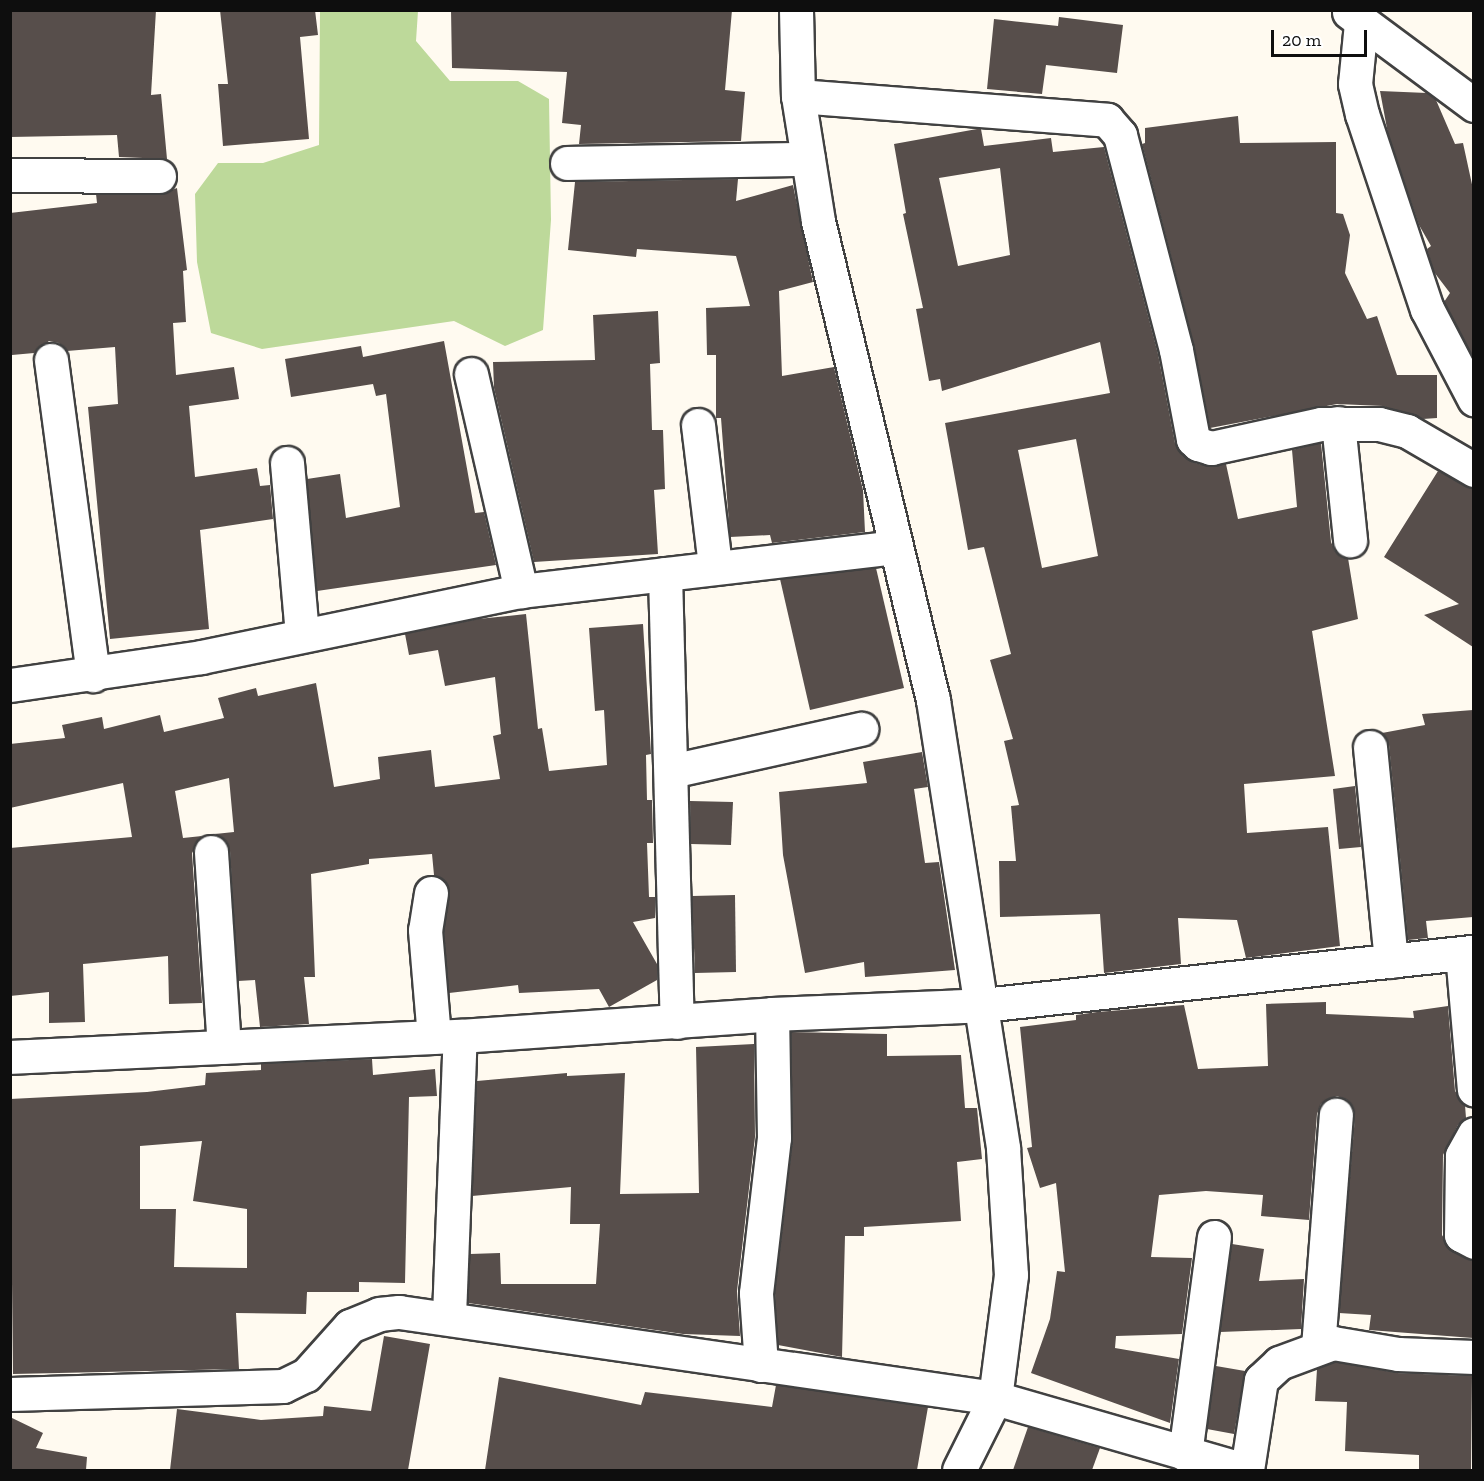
<!DOCTYPE html>
<html>
<head>
<meta charset="utf-8">
<style>
  body { margin:0 }
  #map { position:relative; width:1484px; height:1481px; overflow:hidden; background:#fffaf0; font-family:"Zilla Slab",serif }
  div>[style] { position:absolute }
  [style*='--x'] { left:calc(var(--x)*1px); top:calc(var(--y)*1px); width:calc(var(--w)*1px); rotate:calc(var(--a)*1deg) }
  .forest>* { inset:0; background:#bdd99a }
  .building>* { inset:0; background:#574e4b }
  .roads { filter:drop-shadow(2px 0 #414141) drop-shadow(-2px 0 #414141) drop-shadow(0 2px #414141) drop-shadow(0 -2px #414141) }
  .minor>* { height:33px; margin:-16.5px; padding:0 16.5px; transform-origin:16.5px; border-radius:16.5px; background:#fff }
  .tertiary>* { height:33px; margin:-16.5px; padding:0 16.5px; transform-origin:16.5px; border-radius:16.5px; background:#fff }
  span { translate:-50% -50%; white-space:nowrap; text-align:center; line-height:1.15; -webkit-text-stroke:6px #fff; paint-order:stroke }
  .frame { position:absolute; inset:0; border:12px solid #0e0e0e; pointer-events:none }
  .scale { position:absolute; left:1271px; top:30px; width:96px; height:27px; box-sizing:border-box; border:3px solid #0e0e0e; border-top:0; padding-left:8px; font-size:18px; line-height:21px; white-space:nowrap; color:#0e0e0e; -webkit-text-stroke:4px #fff; paint-order:stroke }
</style>
</head>
<body>
<div id="map">
  <div class="forest">
    <div style="clip-path:polygon(320px 11px,418px 11px,416px 41px,450px 81px,518px 81px,549px 99px,551px 220px,543px 330px,505px 346px,454px 321px,262px 349px,211px 333px,197px 262px,195px 194px,218px 163px,263px 163px,319px 145px)"></div>
  </div>
  <div class="building">
    <div style="clip-path:polygon(10px 10px,156px 10px,151px 95px,161px 94px,167px 159px,119px 157px,117px 135px,10px 137px)"></div>
    <div style="clip-path:polygon(220px 10px,315px 10px,318px 35px,300px 37px,309px 139px,223px 146px,218px 84px,228px 84px)"></div>
    <div style="clip-path:polygon(451px 10px,732px 10px,725px 90px,745px 92px,741px 141px,579px 144px,581px 125px,562px 123px,567px 72px,452px 68px)"></div>
    <div style="clip-path:polygon(1059px 17px,1123px 25px,1117px 73px,1046px 65px,1042px 94px,987px 89px,994px 19px,1058px 26px)"></div>
    <div style="clip-path:polygon(1380px 91px,1427px 93px,1436px 100px,1455px 144px,1463px 143px,1473px 189px,1473px 358px,1444px 302px,1450px 293px,1434px 272px,1427px 249px,1431px 246px,1419px 225px,1388px 134px)"></div>
    <div style="clip-path:polygon(1238px 116px,1240px 143px,1336px 142px,1336px 213px,1343px 214px,1350px 235px,1345px 273px,1367px 319px,1377px 316px,1397px 375px,1437px 375px,1437px 418px,1423px 419px,1383px 406px,1337px 404px,1210px 428px,1194px 345px,1142px 144px,1145px 143px,1145px 128px)"></div>
    <div style="clip-path:polygon(evenodd,977px 129px,981px 129px,984px 146px,1051px 138px,1053px 152px,1104px 147px,1158px 354px,1175px 443px,1192px 462px,1206px 466px,1226px 464px,1238px 519px,1297px 507px,1292px 450px,1321px 443px,1331px 542px,1335px 551px,1348px 558px,1358px 619px,1312px 631px,1335px 776px,1244px 784px,1247px 833px,1328px 827px,1340px 946px,1246px 958px,1237px 920px,1178px 918px,1181px 964px,1104px 973px,1100px 914px,1000px 917px,999px 861px,1016px 861px,1011px 806px,1019px 805px,1004px 741px,1013px 739px,990px 660px,1011px 654px,984px 547px,968px 550px,945px 423px,1110px 393px,1100px 342px,942px 391px,940px 379px,929px 381px,916px 309px,923px 308px,903px 214px,906px 213px,894px 144px,977px 129px,1000px 168px,1010px 255px,958px 266px,939px 178px,1000px 168px,977px 129px,1076px 439px,1098px 556px,1042px 568px,1018px 450px,1076px 439px)"></div>
    <div style="clip-path:polygon(738px 179px,736px 201px,793px 185px,813px 282px,779px 291px,782px 376px,834px 367px,863px 490px,865px 532px,772px 543px,770px 535px,730px 537px,721px 418px,716px 418px,716px 355px,707px 355px,706px 308px,750px 306px,736px 256px,637px 249px,636px 257px,568px 250px,575px 182px)"></div>
    <div style="clip-path:polygon(177px 188px,187px 270px,183px 271px,186px 322px,173px 323px,176px 375px,234px 367px,239px 399px,189px 406px,195px 477px,257px 468px,260px 486px,270px 485px,273px 519px,200px 530px,209px 629px,110px 639px,88px 407px,118px 404px,115px 347px,67px 351px,59px 343px,49px 341px,34px 353px,12px 355px,10px 213px,97px 203px,96px 194px,159px 195px)"></div>
    <div style="clip-path:polygon(658px 311px,660px 363px,650px 364px,652px 430px,663px 430px,665px 489px,654px 490px,658px 554px,534px 562px,494px 388px,493px 362px,595px 360px,593px 315px)"></div>
    <div style="clip-path:polygon(444px 341px,475px 513px,484px 512px,496px 565px,317px 591px,307px 479px,340px 474px,346px 518px,400px 507px,386px 394px,376px 396px,373px 384px,291px 397px,285px 359px,361px 346px,363px 357px)"></div>
    <div style="clip-path:polygon(1438px 471px,1473px 489px,1473px 647px,1424px 615px,1459px 604px,1384px 557px)"></div>
    <div style="clip-path:polygon(876px 568px,904px 688px,810px 710px,780px 579px)"></div>
    <div style="clip-path:polygon(526px 614px,538px 729px,542px 728px,549px 771px,607px 765px,604px 710px,595px 711px,589px 628px,643px 624px,651px 754px,646px 755px,647px 800px,652px 800px,653px 843px,647px 843px,649px 897px,655px 897px,655px 918px,633px 922px,657px 964px,657px 980px,609px 1007px,599px 989px,519px 993px,518px 985px,449px 993px,444px 931px,449px 887px,434px 875px,432px 854px,369px 859px,369px 864px,311px 874px,315px 977px,304px 977px,309px 1024px,260px 1027px,255px 980px,238px 981px,230px 851px,226px 841px,215px 834px,234px 832px,229px 778px,175px 791px,183px 838px,202px 836px,192px 853px,202px 1003px,169px 1004px,168px 956px,83px 964px,85px 1022px,49px 1023px,49px 992px,10px 996px,10px 848px,132px 837px,123px 783px,10px 808px,10px 744px,65px 738px,62px 725px,102px 717px,104px 729px,160px 715px,164px 732px,224px 718px,218px 698px,256px 688px,258px 696px,316px 683px,334px 787px,380px 779px,378px 757px,431px 750px,435px 787px,500px 779px,493px 736px,501px 734px,495px 677px,445px 686px,438px 650px,409px 655px,405px 634px,478px 619px)"></div>
    <div style="clip-path:polygon(1473px 710px,1473px 917px,1426px 921px,1428px 938px,1408px 940px,1389px 745px,1382px 733px,1425px 725px,1422px 714px)"></div>
    <div style="clip-path:polygon(922px 752px,928px 787px,914px 789px,925px 863px,939px 862px,955px 970px,865px 977px,864px 962px,805px 973px,783px 855px,779px 792px,867px 783px,863px 762px)"></div>
    <div style="clip-path:polygon(1355px 786px,1361px 847px,1339px 849px,1333px 789px)"></div>
    <div style="clip-path:polygon(690px 801px,733px 802px,731px 845px,691px 844px)"></div>
    <div style="clip-path:polygon(735px 895px,736px 972px,695px 973px,692px 896px)"></div>
    <div style="clip-path:polygon(1326px 1002px,1326px 1014px,1414px 1018px,1413px 1011px,1448px 1006px,1455px 1091px,1465px 1105px,1466px 1118px,1458px 1125px,1443px 1155px,1442px 1235px,1452px 1251px,1473px 1261px,1473px 1338px,1369px 1330px,1371px 1315px,1339px 1313px,1355px 1116px,1347px 1100px,1337px 1096px,1321px 1104px,1317px 1114px,1309px 1220px,1261px 1216px,1263px 1195px,1206px 1191px,1159px 1195px,1151px 1257px,1192px 1258px,1182px 1334px,1116px 1336px,1115px 1348px,1179px 1359px,1170px 1423px,1031px 1373px,1050px 1319px,1057px 1271px,1065px 1272px,1056px 1183px,1040px 1188px,1027px 1148px,1032px 1147px,1020px 1027px,1076px 1020px,1076px 1015px,1097px 1012px,1184px 1005px,1198px 1069px,1268px 1066px,1266px 1004px)"></div>
    <div style="clip-path:polygon(791px 1032px,887px 1034px,887px 1056px,961px 1055px,965px 1108px,977px 1108px,982px 1159px,957px 1162px,961px 1221px,864px 1227px,864px 1236px,845px 1236px,842px 1357px,778px 1345px,775px 1293px,793px 1138px)"></div>
    <div style="clip-path:polygon(754px 1044px,755px 1137px,737px 1291px,740px 1336px,683px 1334px,468px 1303px,470px 1254px,500px 1253px,501px 1284px,596px 1284px,600px 1224px,570px 1224px,571px 1187px,472px 1196px,477px 1081px,567px 1073px,567px 1076px,625px 1073px,620px 1194px,699px 1193px,696px 1047px)"></div>
    <div style="clip-path:polygon(evenodd,372px 1059px,373px 1075px,435px 1069px,437px 1096px,409px 1097px,405px 1283px,359px 1282px,359px 1292px,307px 1292px,306px 1314px,236px 1313px,239px 1369px,13px 1374px,10px 1099px,147px 1092px,205px 1085px,206px 1073px,261px 1070px,261px 1064px,372px 1059px,202px 1141px,193px 1201px,247px 1209px,247px 1268px,174px 1267px,176px 1209px,140px 1209px,140px 1146px,202px 1141px)"></div>
    <div style="clip-path:polygon(1232px 1244px,1264px 1249px,1259px 1281px,1304px 1279px,1301px 1329px,1220px 1332px)"></div>
    <div style="clip-path:polygon(384px 1336px,430px 1344px,408px 1470px,170px 1470px,177px 1409px,261px 1420px,323px 1416px,324px 1406px,371px 1411px)"></div>
    <div style="clip-path:polygon(1335px 1362px,1397px 1373px,1472px 1376px,1471px 1470px,1419px 1470px,1419px 1455px,1345px 1451px,1347px 1402px,1315px 1401px,1317px 1369px)"></div>
    <div style="clip-path:polygon(1216px 1366px,1245px 1371px,1234px 1434px,1207px 1429px)"></div>
    <div style="clip-path:polygon(499px 1377px,641px 1405px,645px 1392px,772px 1407px,776px 1385px,928px 1407px,917px 1470px,485px 1470px)"></div>
    <div style="clip-path:polygon(10px 1417px,43px 1433px,36px 1448px,87px 1457px,86px 1470px,10px 1470px)"></div>
    <div style="clip-path:polygon(1028px 1427px,1100px 1448px,1092px 1470px,1013px 1470px)"></div>
  </div>
  <div class="roads">
    <div class="minor">
      <div style="--x:1349;--y:12;--w:156;--a:36.6"></div>
      <div style="--x:1361;--y:23;--w:61;--a:95.6"></div>
      <div style="--x:1355;--y:84;--w:31;--a:77"></div>
      <div style="--x:1362;--y:114;--w:206;--a:71.6"></div>
      <div style="--x:1427;--y:309;--w:102;--a:62.4"></div>
      <div style="--x:798;--y:96;--w:310;--a:4.4"></div>
      <div style="--x:1107;--y:120;--w:20;--a:49"></div>
      <div style="--x:1120;--y:135;--w:222;--a:75.4"></div>
      <div style="--x:1176;--y:350;--w:91;--a:79.2"></div>
      <div style="--x:1193;--y:439;--w:7;--a:45"></div>
      <div style="--x:1198;--y:444;--w:14;--a:17"></div>
      <div style="--x:1211;--y:448;--w:113;--a:-12.3"></div>
      <div style="--x:1321;--y:424;--w:58;--a:0"></div>
      <div style="--x:1379;--y:424;--w:29;--a:14"></div>
      <div style="--x:1407;--y:431;--w:78;--a:30.2"></div>
      <div style="--x:567;--y:163;--w:241;--a:-1"></div>
      <div style="--x:10;--y:175;--w:149;--a:0.4"></div>
      <div style="--x:51;--y:360;--w:318;--a:82.4"></div>
      <div style="--x:471;--y:374;--w:223;--a:77"></div>
      <div style="--x:1338;--y:423;--w:118;--a:84.1"></div>
      <div style="--x:698;--y:425;--w:142;--a:83.1"></div>
      <div style="--x:287;--y:463;--w:172;--a:85"></div>
      <div style="--x:665;--y:574;--w:448;--a:88.5"></div>
      <div style="--x:10;--y:685;--w:193;--a:-8.3"></div>
      <div style="--x:201;--y:657;--w:327;--a:-11.7"></div>
      <div style="--x:521;--y:591;--w:377;--a:-6.7"></div>
      <div style="--x:1370;--y:747;--w:215;--a:84.4"></div>
      <div style="--x:671;--y:771;--w:195;--a:-12.5"></div>
      <div style="--x:211;--y:852;--w:195;--a:86.2"></div>
      <div style="--x:431;--y:893;--w:37;--a:99"></div>
      <div style="--x:425;--y:930;--w:107;--a:85.2"></div>
      <div style="--x:1462;--y:953;--w:137;--a:85"></div>
      <div style="--x:10;--y:1057;--w:450;--a:-2.7"></div>
      <div style="--x:460;--y:1036;--w:313;--a:-4"></div>
      <div style="--x:772;--y:1014;--w:211;--a:-2.4"></div>
      <div style="--x:983;--y:1005;--w:494;--a:-6.2"></div>
      <div style="--x:1474;--y:1134;--w:25;--a:119"></div>
      <div style="--x:1462;--y:1156;--w:79;--a:90.7"></div>
      <div style="--x:1461;--y:1235;--w:15;--a:28"></div>
      <div style="--x:449;--y:1316;--w:280;--a:-87.8"></div>
      <div style="--x:1318;--y:1347;--w:233;--a:-85.6"></div>
      <div style="--x:761;--y:1365;--w:72;--a:-94"></div>
      <div style="--x:756;--y:1293;--w:156;--a:-83.4"></div>
      <div style="--x:774;--y:1138;--w:124;--a:-90.9"></div>
      <div style="--x:10;--y:1394;--w:273;--a:-1.7"></div>
      <div style="--x:283;--y:1386;--w:25;--a:-26"></div>
      <div style="--x:306;--y:1375;--w:66;--a:-48.1"></div>
      <div style="--x:350;--y:1326;--w:31;--a:-22"></div>
      <div style="--x:379;--y:1314;--w:20;--a:-6"></div>
      <div style="--x:399;--y:1312;--w:602;--a:8.21"></div>
      <div style="--x:995;--y:1398;--w:260;--a:16.1"></div>
      <div style="--x:1185;--y:1454;--w:219;--a:-82.4"></div>
      <div style="--x:1247;--y:1470;--w:91;--a:-81.2"></div>
      <div style="--x:1261;--y:1380;--w:25;--a:-43"></div>
      <div style="--x:1279;--y:1363;--w:58;--a:-20.3"></div>
      <div style="--x:1333;--y:1343;--w:66;--a:9.6"></div>
      <div style="--x:1398;--y:1354;--w:76;--a:2.3"></div>
    </div>
    <div class="tertiary">
      <div style="--x:796;--y:10;--w:86;--a:88.7"></div>
      <div style="--x:798;--y:96;--w:127;--a:80.9"></div>
      <div style="--x:818;--y:221;--w:493;--a:76.5"></div>
      <div style="--x:933;--y:700;--w:453;--a:81.1"></div>
      <div style="--x:1003;--y:1148;--w:127;--a:86.4"></div>
      <div style="--x:1011;--y:1275;--w:124;--a:97.4"></div>
      <div style="--x:995;--y:1398;--w:80;--a:116.6"></div>
    </div>
  </div>
  <div class="frame"></div>
  <div class="scale">20 m</div>
</div>
</body>
</html>
